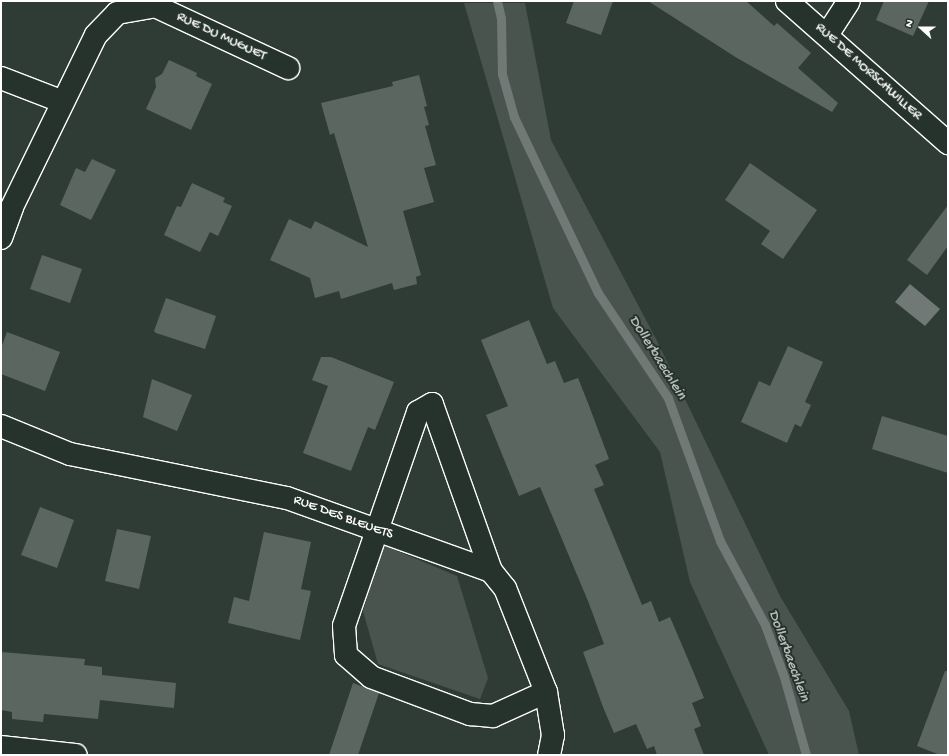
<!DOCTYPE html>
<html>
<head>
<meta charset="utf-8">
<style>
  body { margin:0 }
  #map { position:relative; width:949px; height:756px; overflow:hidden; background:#2f3b35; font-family:"Gochi Hand",sans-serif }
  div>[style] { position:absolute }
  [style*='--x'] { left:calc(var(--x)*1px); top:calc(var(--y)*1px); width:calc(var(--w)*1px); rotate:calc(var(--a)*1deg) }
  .green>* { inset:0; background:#4a544f }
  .water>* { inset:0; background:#707975 }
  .stream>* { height:9px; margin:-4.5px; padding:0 4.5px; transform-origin:4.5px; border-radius:4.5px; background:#707975 }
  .building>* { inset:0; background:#5b6661 }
  .roads { filter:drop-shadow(1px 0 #fff) drop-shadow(-1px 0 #fff) drop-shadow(0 1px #fff) drop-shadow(0 -1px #fff) }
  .minor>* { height:22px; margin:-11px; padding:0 11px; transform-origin:11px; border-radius:11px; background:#26332d }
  span { translate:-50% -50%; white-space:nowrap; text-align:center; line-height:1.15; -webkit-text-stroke:4px #26332d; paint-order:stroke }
  .street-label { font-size:14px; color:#fff }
  .water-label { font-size:15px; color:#b8bcba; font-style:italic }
  .frame { position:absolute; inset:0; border:2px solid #fff; pointer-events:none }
  .north { position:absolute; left:901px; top:8px; width:40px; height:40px; -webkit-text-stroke:3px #26332d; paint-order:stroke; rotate:291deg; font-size:11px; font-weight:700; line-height:16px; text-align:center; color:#fff }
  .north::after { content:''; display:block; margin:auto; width:14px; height:18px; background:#fff; clip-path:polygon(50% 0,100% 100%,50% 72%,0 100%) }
</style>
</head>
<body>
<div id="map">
  <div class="green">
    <div style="clip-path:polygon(464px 3px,525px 3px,551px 140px,656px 339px,780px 596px,849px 711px,859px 755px,769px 755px,690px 582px,660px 452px,553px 308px)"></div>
    <div style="clip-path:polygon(383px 545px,457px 576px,488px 678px,480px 699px,378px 664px,363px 611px)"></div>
  </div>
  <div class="water">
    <div style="clip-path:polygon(910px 284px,940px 309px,925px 326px,895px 302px)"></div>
  </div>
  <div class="stream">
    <div style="--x:497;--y:1;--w:17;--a:77"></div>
    <div style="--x:501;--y:18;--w:56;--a:89"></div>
    <div style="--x:502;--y:74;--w:45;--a:74.4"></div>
    <div style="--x:514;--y:117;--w:195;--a:64.5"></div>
    <div style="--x:598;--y:293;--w:126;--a:56.3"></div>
    <div style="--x:668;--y:398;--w:152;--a:70"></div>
    <div style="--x:720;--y:541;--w:95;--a:61.8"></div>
    <div style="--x:765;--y:625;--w:55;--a:69.9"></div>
    <div style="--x:784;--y:677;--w:81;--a:74.2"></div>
  </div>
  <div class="building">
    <div style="clip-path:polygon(574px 1px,613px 1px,601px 35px,566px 23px)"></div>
    <div style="clip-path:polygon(648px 1px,746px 1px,774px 26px,777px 23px,811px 53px,798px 68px,838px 103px,832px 112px,737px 58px)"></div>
    <div style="clip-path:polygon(884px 1px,929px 1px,913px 36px,876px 20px)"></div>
    <div style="clip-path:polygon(169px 60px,197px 73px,196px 76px,212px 84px,191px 130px,146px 109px,156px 87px,155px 78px,162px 74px)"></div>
    <div style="clip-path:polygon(419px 75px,427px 106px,424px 107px,429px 125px,425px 126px,436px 165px,424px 168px,434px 202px,403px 211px,421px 275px,416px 277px,417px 284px,394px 290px,392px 283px,341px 299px,339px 291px,315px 298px,310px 278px,270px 260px,289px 219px,311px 229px,315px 221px,368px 247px,339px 150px,334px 133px,330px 135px,321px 103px,393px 86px,392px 82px)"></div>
    <div style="clip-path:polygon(92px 159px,116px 170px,91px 220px,60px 205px,76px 168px,85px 172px)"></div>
    <div style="clip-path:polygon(750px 163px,817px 210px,783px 259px,761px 244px,770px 231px,725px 200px)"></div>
    <div style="clip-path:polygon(192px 183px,225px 198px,223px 202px,232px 206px,218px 236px,210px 232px,200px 252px,164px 235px,177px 206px,181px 207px)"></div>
    <div style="clip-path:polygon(948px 205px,948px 246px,927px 275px,907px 260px)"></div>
    <div style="clip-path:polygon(42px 255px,82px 269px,70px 303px,30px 289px)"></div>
    <div style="clip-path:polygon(166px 298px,216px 316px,205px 349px,156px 333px,154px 331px)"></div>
    <div style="clip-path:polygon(529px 320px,547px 364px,555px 361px,564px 383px,578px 378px,588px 403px,609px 459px,595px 465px,604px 485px,594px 489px,642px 605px,651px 601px,659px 622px,670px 617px,693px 671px,704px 698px,692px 703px,701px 726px,694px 729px,704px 755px,657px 755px,654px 746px,647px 749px,636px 724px,614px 733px,603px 707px,583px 652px,604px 644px,588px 601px,540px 487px,519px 496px,486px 415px,508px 406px,481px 340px)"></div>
    <div style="clip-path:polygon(7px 332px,60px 352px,45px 391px,1px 374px,1px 348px)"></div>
    <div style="clip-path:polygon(788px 346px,823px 362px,805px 402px,811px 405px,801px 427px,795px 424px,787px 443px,741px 422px,759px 381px,770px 386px)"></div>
    <div style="clip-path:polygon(321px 357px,331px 357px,394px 382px,375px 430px,368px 427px,351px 471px,303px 453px,328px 386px,312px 380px)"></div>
    <div style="clip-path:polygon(152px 379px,192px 395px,177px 431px,143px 417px)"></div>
    <div style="clip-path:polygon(882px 416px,948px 436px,948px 473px,872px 449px)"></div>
    <div style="clip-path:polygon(40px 507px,74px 520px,57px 568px,21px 555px)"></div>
    <div style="clip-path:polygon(117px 529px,151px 536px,139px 589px,105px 581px)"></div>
    <div style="clip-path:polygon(264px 532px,311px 542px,301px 589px,311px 591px,300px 640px,228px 623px,234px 597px,249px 601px)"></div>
    <div style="clip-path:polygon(1px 652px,85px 659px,84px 665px,102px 667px,102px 675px,176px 683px,174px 708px,100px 700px,98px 719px,44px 714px,43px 722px,12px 719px,12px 712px,1px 710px)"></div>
    <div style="clip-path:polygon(945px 671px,948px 671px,948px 755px,940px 755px,917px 746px)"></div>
    <div style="clip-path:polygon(353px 683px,379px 693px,358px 755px,329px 755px)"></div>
  </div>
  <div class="roads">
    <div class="minor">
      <div style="--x:787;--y:1;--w:215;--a:41.4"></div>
      <div style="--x:827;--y:35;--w:40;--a:-57.1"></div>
      <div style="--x:1;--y:78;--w:66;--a:21.2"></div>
      <div style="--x:1;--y:238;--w:33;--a:-70"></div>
      <div style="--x:12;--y:207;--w:191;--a:-64"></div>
      <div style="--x:96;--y:35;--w:30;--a:-46"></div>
      <div style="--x:117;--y:13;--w:39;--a:-10"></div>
      <div style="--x:155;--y:6;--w:147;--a:25"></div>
      <div style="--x:1;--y:426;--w:74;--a:22.1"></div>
      <div style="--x:70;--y:454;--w:221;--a:11.5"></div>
      <div style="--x:287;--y:498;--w:217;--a:19.7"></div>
      <div style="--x:491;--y:571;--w:22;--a:51"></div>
      <div style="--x:505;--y:588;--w:112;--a:68.5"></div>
      <div style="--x:546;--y:692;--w:44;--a:80.8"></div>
      <div style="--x:553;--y:735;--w:20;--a:101"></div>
      <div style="--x:491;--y:571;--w:177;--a:-109.5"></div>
      <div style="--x:432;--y:404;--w:16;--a:150"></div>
      <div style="--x:418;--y:412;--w:226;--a:109.1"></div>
      <div style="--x:344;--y:626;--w:29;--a:86"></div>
      <div style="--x:346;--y:655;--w:33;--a:41"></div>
      <div style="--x:371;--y:677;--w:106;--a:20.5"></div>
      <div style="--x:470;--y:714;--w:23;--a:5"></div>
      <div style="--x:493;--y:716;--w:58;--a:-24.4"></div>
      <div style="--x:1;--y:747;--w:75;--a:6.1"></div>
    </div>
  </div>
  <div class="street-label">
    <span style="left:221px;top:37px;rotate:25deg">RUE DU MUGUET</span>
    <span style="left:868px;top:72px;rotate:42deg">RUE DE MORSCHWILLER</span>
    <span style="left:343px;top:518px;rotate:20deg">RUE DES BLEUETS</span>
  </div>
  <div class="water-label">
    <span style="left:657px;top:358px;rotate:58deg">Dollerbaechlein</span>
    <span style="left:788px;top:656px;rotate:70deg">Dollerbaechlein</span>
  </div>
  <div class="frame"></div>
  <div class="north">N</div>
</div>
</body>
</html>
